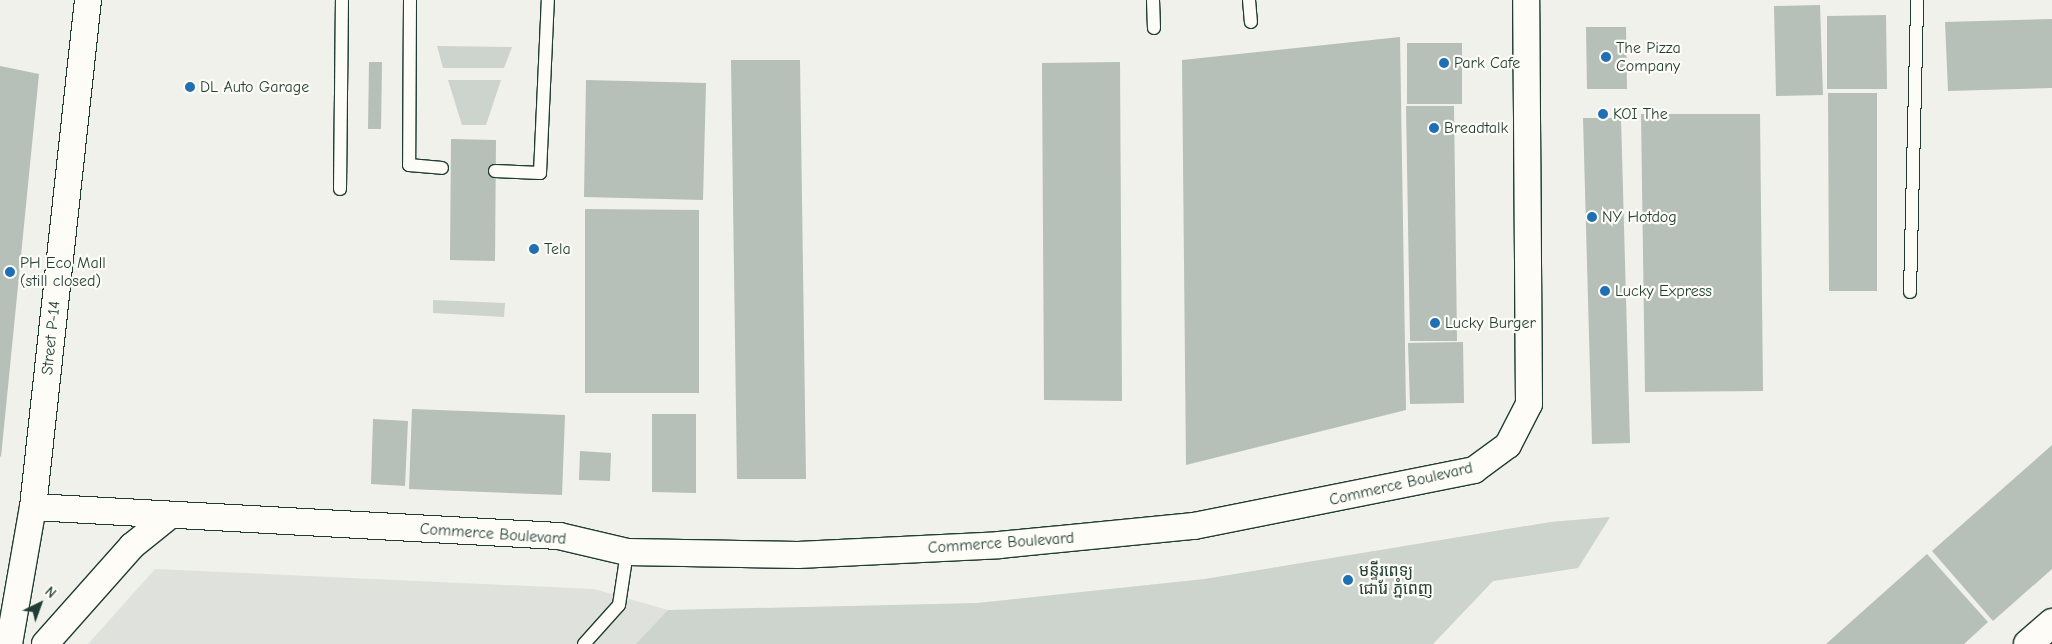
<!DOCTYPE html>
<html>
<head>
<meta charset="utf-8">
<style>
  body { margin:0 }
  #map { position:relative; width:2052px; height:644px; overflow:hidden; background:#f0f1eb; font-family:"Comic Neue","Noto Sans Khmer",sans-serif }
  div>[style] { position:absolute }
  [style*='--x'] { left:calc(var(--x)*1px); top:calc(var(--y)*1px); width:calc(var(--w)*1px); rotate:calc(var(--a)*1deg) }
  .built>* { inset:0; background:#dfe2dc }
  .green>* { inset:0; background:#cdd3cd }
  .building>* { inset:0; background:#b6bfb8 }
  .roads { filter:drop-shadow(1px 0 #1f3d34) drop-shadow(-1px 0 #1f3d34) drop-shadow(0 1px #1f3d34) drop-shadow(0 -1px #1f3d34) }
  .lane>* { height:12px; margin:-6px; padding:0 6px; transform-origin:6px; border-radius:6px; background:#fdfcf7 }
  .street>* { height:26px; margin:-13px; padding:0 13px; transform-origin:13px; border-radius:13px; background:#fdfcf7 }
  .secondary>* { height:28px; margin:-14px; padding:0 14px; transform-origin:14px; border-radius:14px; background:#fdfcf7 }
  .dots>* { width:14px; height:14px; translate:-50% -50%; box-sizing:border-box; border:2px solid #fdfcf7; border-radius:50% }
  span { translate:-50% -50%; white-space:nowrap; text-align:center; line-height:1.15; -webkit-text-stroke:4.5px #fdfcf7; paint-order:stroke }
  .poi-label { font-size:16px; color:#1f3d34 }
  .left { translate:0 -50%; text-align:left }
  .street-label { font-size:16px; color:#1f3d34 }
  .north { position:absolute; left:15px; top:579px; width:50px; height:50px; -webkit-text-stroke:4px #fdfcf7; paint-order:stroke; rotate:42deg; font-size:14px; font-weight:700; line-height:20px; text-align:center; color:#1f3d34 }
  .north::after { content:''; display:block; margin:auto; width:18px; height:22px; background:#1f3d34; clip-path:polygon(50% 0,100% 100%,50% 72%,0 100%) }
</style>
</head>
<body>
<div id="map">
  <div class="built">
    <div style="clip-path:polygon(1610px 517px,1578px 568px,1493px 581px,1433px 644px,88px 644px,155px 569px,594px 589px,668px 610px,791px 610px,978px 603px,1205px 579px,1551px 522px)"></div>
  </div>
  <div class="green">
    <div style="clip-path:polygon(437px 46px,512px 47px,504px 68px,443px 68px)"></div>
    <div style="clip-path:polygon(448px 80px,501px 80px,486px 125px,462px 125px)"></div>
    <div style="clip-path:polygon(433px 300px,505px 303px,504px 317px,433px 313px)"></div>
    <div style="clip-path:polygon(1610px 517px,1578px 568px,1493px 581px,1433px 644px,636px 644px,668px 610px,978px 603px,1205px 579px,1551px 522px)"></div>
  </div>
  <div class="building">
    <div style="clip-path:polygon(1820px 5px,1823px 95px,1776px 96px,1774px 6px)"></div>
    <div style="clip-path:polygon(1886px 15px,1887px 89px,1827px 89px,1827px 16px)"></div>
    <div style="clip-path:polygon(2052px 19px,2052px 88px,1948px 91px,1945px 22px)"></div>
    <div style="clip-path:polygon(1586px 27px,1626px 27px,1627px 89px,1587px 89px)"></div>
    <div style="clip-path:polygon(1400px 37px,1406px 410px,1186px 465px,1182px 60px)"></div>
    <div style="clip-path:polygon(1407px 43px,1462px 43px,1462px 104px,1407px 104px)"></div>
    <div style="clip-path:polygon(731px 60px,800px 60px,806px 479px,737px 479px)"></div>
    <div style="clip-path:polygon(369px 62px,382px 62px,381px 129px,368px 129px)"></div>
    <div style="clip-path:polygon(1120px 62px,1122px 401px,1044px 400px,1042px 63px)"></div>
    <div style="clip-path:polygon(0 66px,39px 74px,1px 457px,0 456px)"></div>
    <div style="clip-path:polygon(586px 80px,706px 83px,703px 200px,584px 197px)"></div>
    <div style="clip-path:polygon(1828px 93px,1877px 93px,1877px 291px,1829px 291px)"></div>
    <div style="clip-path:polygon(1406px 106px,1454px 106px,1457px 341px,1410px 341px)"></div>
    <div style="clip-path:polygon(1641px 114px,1760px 114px,1763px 391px,1645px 392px)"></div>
    <div style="clip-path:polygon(1583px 118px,1621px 118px,1630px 443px,1592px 444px)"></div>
    <div style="clip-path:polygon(451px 139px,496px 140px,495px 261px,450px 260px)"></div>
    <div style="clip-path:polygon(585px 209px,699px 210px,699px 393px,585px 393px)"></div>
    <div style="clip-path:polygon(1463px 342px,1464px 403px,1410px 404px,1408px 343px)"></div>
    <div style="clip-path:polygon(412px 409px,565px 415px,562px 495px,409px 489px)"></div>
    <div style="clip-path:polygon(652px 414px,696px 414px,696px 493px,652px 492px)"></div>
    <div style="clip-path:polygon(373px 419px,408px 421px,405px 486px,371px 484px)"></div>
    <div style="clip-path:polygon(2052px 445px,2052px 569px,1993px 621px,1932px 551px)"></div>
    <div style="clip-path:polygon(580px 451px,611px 453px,610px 481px,579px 480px)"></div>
    <div style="clip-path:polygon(1927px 554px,1988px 622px,1964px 644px,1826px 644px)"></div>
  </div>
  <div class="roads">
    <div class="lane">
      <div style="--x:410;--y:0;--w:165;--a:90.3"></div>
      <div style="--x:409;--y:165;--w:33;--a:5"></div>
      <div style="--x:1153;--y:0;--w:28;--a:88"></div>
      <div style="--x:1249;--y:0;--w:22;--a:85"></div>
      <div style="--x:495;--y:171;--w:45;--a:2.5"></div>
      <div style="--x:540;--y:173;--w:173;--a:-87.4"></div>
      <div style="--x:340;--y:189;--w:189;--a:-89.4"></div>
      <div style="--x:1910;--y:292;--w:292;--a:-88.6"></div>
      <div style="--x:584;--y:644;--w:52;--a:-48.1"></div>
      <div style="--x:619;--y:605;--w:54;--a:-81.4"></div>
    </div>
    <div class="street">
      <div style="--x:33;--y:507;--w:527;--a:3.16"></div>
      <div style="--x:559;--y:536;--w:70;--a:13.2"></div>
      <div style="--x:627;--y:552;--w:171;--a:1"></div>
      <div style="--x:798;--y:555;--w:201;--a:-2.8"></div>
      <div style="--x:999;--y:545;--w:196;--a:-5.6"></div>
      <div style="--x:1194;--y:526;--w:286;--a:-11.3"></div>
      <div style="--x:1474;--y:470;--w:42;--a:-36.3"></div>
      <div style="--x:1508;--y:445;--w:46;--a:-62.9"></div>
      <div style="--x:1529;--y:404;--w:404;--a:-90.4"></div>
      <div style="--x:9;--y:644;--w:139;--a:-80.1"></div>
      <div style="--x:33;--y:507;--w:510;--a:-83.81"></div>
      <div style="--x:45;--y:644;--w:131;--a:-48.4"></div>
      <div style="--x:132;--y:546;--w:48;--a:-39"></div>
    </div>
    <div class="secondary">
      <div style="--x:2028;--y:644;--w:32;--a:-41"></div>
    </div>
  </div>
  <div class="dots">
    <div style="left:1606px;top:57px;background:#1f6fb2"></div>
    <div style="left:1444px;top:63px;background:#1f6fb2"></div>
    <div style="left:190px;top:87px;background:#1f6fb2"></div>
    <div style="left:1603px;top:114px;background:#1f6fb2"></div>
    <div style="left:1434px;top:128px;background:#1f6fb2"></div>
    <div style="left:1592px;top:217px;background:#1f6fb2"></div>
    <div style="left:534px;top:249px;background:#1f6fb2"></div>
    <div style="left:10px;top:272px;background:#1f6fb2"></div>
    <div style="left:1605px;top:291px;background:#1f6fb2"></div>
    <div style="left:1435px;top:323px;background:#1f6fb2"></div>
    <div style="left:1348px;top:580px;background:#1f6fb2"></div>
  </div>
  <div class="poi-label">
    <span class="left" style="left:1616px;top:57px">The Pizza<br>Company</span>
    <span class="left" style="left:1454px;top:63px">Park Cafe</span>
    <span class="left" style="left:200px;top:87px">DL Auto Garage</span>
    <span class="left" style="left:1613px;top:114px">KOI The</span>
    <span class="left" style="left:1444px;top:128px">Breadtalk</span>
    <span class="left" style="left:1602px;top:217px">NY Hotdog</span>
    <span class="left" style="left:544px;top:249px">Tela</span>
    <span class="left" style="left:20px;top:272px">PH Eco Mall<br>(still closed)</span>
    <span class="left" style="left:1615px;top:291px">Lucky Express</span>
    <span class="left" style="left:1445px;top:323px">Lucky Burger</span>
    <span class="left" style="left:1359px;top:580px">មន្ទីរពេទ្យ<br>ជោរែ ភ្នំពេញ</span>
  </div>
  <div class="street-label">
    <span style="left:51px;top:338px;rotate:-84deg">Street P-14</span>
    <span style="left:1401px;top:484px;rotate:-13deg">Commerce Boulevard</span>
    <span style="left:493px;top:534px;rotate:4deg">Commerce Boulevard</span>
    <span style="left:1001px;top:543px;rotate:-4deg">Commerce Boulevard</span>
  </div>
  <div class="north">N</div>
</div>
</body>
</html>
